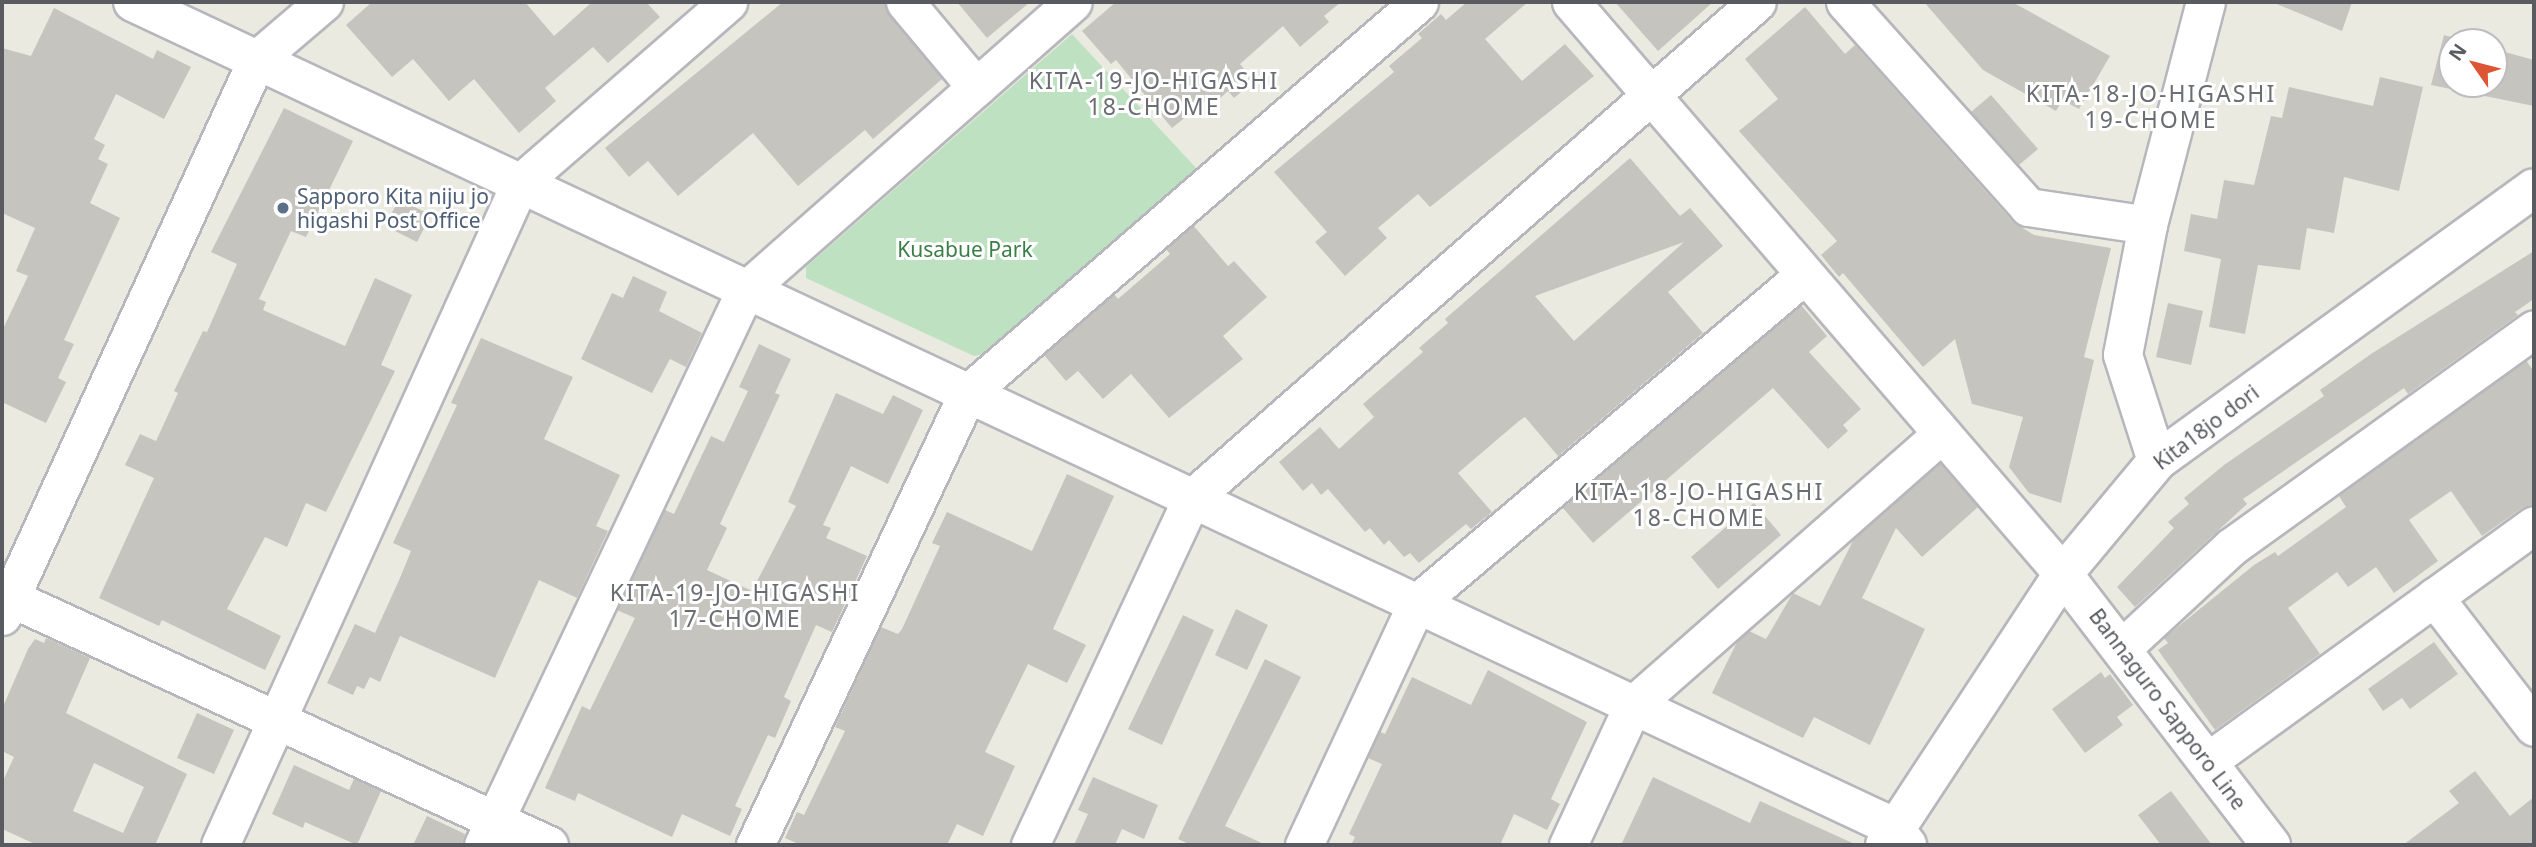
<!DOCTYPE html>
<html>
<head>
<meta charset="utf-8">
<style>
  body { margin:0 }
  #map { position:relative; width:2536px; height:847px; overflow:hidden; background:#ebeae0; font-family:"Noto Sans",sans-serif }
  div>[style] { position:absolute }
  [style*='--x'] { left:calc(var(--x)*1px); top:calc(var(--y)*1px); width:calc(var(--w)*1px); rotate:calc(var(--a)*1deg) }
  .green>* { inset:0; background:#bee1c2 }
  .building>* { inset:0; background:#c6c4be }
  .roads { filter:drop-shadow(2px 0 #b6b7bc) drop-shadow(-2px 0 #b6b7bc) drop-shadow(0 2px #b6b7bc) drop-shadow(0 -2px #b6b7bc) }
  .street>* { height:37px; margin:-18.5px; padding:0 18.5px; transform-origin:18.5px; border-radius:18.5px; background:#fff }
  .secondary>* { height:38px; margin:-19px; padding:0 19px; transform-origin:19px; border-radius:19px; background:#fff }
  .dots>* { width:19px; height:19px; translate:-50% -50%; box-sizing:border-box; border:4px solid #fff; border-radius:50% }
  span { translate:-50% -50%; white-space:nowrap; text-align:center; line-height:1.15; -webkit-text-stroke:6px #fff; paint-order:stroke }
  .service-label { font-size:21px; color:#4e5e75 }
  .left { translate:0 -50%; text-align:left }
  .park-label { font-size:21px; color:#397f45 }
  .street-label { font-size:21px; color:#595b60 }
  .neighbourhood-label { font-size:23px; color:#6a6d72; letter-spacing:2px }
  .frame { position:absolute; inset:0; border:4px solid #595b60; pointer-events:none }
  .north { position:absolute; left:2438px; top:28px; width:70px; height:70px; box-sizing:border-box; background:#fff; border:2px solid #bdbdbf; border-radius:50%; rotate:305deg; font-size:19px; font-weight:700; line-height:28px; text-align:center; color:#595b60 }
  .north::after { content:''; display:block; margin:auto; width:24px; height:32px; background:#dc5635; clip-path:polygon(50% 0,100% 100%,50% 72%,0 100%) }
</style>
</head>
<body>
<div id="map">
  <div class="green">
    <div style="clip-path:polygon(1072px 34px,1197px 169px,985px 354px,974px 356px,806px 278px,806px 267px)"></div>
  </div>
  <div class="building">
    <div style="clip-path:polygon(372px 2px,525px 2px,554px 36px,592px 2px,646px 2px,660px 17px,608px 63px,593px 47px,545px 88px,556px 101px,519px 133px,474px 79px,449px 101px,413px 59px,392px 77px,346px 25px)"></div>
    <div style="clip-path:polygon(783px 2px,885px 2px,889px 15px,942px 79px,873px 139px,865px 130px,798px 186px,753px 133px,678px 196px,648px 161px,629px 177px,605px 148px)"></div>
    <div style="clip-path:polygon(957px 2px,1030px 2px,987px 38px)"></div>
    <div style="clip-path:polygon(1116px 2px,1341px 2px,1324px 16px,1329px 22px,1300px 47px,1283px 26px,1240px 64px,1254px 81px,1234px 98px,1228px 91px,1217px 101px,1213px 95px,1172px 128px,1116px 60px,1111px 64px,1082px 31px)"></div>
    <div style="clip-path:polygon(1467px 2px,1528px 2px,1485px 39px,1522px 81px,1565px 44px,1594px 76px,1430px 207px,1418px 194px,1378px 228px,1387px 238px,1345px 276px,1315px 242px,1327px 232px,1274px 172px,1394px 72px,1389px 66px,1422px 38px,1418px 34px,1441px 14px,1446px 20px)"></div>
    <div style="clip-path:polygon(1615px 2px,1713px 2px,1658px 51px)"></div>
    <div style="clip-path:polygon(1924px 2px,2012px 2px,2110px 56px,2079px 109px,2062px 100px,2056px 111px,1983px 70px)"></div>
    <div style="clip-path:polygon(2272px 2px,2352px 2px,2342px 31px)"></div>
    <div style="clip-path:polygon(1805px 7px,1845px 54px,1855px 45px,2013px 222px,2034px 235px,2111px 248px,2084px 357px,2094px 360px,2061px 503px,2029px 493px,2009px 467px,2023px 417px,1972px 404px,1955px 339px,1923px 367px,1843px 273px,1839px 277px,1821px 255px,1837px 241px,1739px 131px,1778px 99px,1745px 59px)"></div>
    <div style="clip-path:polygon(54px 8px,153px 59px,157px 50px,191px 67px,164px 119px,116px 94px,94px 139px,105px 145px,98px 159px,108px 164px,90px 203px,120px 218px,64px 340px,74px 344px,58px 378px,66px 382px,46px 423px,2px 402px,2px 331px,28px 276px,16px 271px,35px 228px,2px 213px,2px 48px,31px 56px)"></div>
    <div style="clip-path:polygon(2444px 35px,2469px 42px,2452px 42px,2452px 84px,2494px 84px,2494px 49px,2534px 60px,2534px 106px,2431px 85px)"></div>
    <div style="clip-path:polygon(2380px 77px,2423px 87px,2399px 191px,2344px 177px,2334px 233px,2307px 228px,2300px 270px,2258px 265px,2245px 334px,2209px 327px,2221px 259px,2184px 251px,2191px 214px,2217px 219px,2224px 180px,2254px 185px,2271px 116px,2282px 118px,2289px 87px,2373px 106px)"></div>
    <div style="clip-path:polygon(1991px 95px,2038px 149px,2019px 165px,1971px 112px)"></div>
    <div style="clip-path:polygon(284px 108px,353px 141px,306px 237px,291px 231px,259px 299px,266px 302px,263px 310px,345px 346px,375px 278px,412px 295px,381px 365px,395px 371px,326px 512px,306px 503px,287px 547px,265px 537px,227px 609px,281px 636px,265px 670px,162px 620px,159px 626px,99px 598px,154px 478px,125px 465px,140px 434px,156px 441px,178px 393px,174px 391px,203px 331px,207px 332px,237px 264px,211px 252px)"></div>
    <div style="clip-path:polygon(evenodd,1630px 158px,1680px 216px,1690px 208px,1723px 246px,1668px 292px,1703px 333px,1558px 456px,1525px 417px,1519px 421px,1458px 473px,1492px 512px,1471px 529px,1466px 524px,1419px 563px,1410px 553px,1404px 557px,1389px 540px,1384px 545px,1370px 528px,1365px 532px,1328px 489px,1321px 495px,1312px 483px,1303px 491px,1279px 462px,1320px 427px,1339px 449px,1374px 417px,1363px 404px,1423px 352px,1419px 348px,1448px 323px,1445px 319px,1630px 158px,1684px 242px,1574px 341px,1535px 296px,1684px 242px)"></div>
    <div style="clip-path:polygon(399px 199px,431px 215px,417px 242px,385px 226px)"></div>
    <div style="clip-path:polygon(1193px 225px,1228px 266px,1234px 261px,1267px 297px,1223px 336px,1243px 359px,1169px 418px,1131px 374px,1103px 399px,1078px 371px,1066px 381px,1044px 355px,1114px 294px,1118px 299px,1170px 254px,1166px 249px)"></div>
    <div style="clip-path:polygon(2534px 251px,2534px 299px,2515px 312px,2518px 315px,2408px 394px,2404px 388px,2243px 499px,2247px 504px,2135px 607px,2117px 587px,2174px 528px,2168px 522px,2189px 504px,2184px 498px,2224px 465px,2324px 396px,2320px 390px,2371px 354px)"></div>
    <div style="clip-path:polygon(633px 276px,667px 292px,659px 311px,702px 333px,686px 367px,670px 359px,652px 393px,581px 359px,612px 293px,623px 298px)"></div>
    <div style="clip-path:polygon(2168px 303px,2203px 311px,2191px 365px,2156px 357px)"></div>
    <div style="clip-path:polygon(1801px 305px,1827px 336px,1809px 352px,1861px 409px,1843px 425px,1848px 431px,1828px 449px,1773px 388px,1593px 543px,1563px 508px)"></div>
    <div style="clip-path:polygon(481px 338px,573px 377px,544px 439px,620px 475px,596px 526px,608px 531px,577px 598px,539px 580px,495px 678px,400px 636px,380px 682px,370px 677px,364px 689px,357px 686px,353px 695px,327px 683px,355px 624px,375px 633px,400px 578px,411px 551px,393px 543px,457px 405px,451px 403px)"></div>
    <div style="clip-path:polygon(759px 344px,791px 359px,775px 393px,780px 395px,720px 524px,727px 528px,707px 570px,752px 591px,796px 506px,788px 502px,836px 393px,883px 414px,893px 395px,923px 410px,888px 484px,851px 466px,823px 525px,831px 528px,826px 538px,867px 556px,832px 632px,816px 625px,784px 697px,791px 701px,775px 738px,768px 735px,735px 806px,742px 809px,730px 836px,682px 814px,672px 837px,578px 793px,575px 801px,545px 788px,582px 706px,590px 710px,635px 618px,617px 610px,646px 549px,665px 510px,674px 514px,711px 436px,724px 442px,748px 391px,739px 387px)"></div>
    <div style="clip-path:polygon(2526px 360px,2534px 372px,2534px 504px,2522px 508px,2482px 536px,2451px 491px,2409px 520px,2438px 561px,2394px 593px,2376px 567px,2348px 587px,2337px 572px,2288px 608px,2320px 654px,2215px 730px,2158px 650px,2168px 643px,2164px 638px,2254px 565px,2275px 552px,2278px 556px,2346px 507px,2339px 496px)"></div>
    <div style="clip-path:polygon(1940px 463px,1978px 507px,1922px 557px,1896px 528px,1862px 598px,1925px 629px,1870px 745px,1814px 717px,1803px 738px,1712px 693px,1738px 640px,1749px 631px,1766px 639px,1793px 593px,1820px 606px,1854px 539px)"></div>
    <div style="clip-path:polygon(1067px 474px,1114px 496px,1053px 629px,1086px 645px,1067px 683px,1028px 664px,985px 752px,1015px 766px,983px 836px,957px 824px,947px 845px,801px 845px,785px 838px,797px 812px,804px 815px,845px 731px,835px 727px,881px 627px,898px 634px,902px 629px,940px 546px,932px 543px,947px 512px,1032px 551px)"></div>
    <div style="clip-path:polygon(1754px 503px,1781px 535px,1718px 589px,1691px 557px)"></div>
    <div style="clip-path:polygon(1236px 609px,1268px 625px,1247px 670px,1215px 655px)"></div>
    <div style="clip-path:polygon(1183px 615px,1214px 630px,1162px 745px,1128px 729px)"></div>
    <div style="clip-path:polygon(evenodd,46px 638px,90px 658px,66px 713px,187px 774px,155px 845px,37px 845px,2px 829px,2px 783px,14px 757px,2px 751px,2px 709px,28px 649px,35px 639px,44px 643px,46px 638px,94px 763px,144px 787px,123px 833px,73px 811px,94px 763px)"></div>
    <div style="clip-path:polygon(2434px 642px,2458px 674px,2410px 709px,2402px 698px,2383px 711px,2368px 689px)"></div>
    <div style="clip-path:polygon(1265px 659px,1301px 677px,1225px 826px,1266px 845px,1191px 845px,1178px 839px)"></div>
    <div style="clip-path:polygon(1488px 670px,1587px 722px,1551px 799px,1560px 804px,1547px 830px,1514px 814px,1500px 845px,1351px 845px,1355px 837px,1349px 834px,1382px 764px,1368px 758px,1380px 732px,1385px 734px,1412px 677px,1471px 705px)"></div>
    <div style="clip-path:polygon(2101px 672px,2105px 678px,2110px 674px,2133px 705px,2117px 717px,2123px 725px,2085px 753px,2052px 709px)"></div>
    <div style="clip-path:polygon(197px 713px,234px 730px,214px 774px,177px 758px)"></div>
    <div style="clip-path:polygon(294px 765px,349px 790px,354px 779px,381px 791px,357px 845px,305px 822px,303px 828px,272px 814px)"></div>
    <div style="clip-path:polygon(2475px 771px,2510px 816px,2534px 797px,2534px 845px,2403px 845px,2459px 803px,2449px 791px)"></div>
    <div style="clip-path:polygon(1093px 777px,1158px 805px,1144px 839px,1122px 829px,1115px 845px,1074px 845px,1088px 814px,1078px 810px)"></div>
    <div style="clip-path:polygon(1653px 777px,1750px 823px,1760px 801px,1857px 845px,1621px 845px)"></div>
    <div style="clip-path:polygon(2171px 791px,2212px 845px,2161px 845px,2138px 815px)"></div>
    <div style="clip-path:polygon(427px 816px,465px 834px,462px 845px,413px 845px)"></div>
  </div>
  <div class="roads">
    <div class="street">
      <div style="--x:905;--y:2;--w:111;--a:50.1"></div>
      <div style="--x:1571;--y:2;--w:754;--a:49.3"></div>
      <div style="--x:1845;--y:2;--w:275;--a:48.2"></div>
      <div style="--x:2028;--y:207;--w:121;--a:8.5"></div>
      <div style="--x:2;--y:594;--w:602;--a:24.65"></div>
      <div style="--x:2434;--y:597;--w:164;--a:52.4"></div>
      <div style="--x:2;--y:616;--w:613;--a:-65.4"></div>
      <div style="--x:257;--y:59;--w:88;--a:-40.4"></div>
      <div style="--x:2123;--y:647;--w:147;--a:-42.8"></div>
      <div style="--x:2231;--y:547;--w:373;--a:-35.7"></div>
      <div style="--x:2208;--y:761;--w:402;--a:-35.9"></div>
      <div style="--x:220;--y:845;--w:727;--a:-65.62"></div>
      <div style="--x:520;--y:183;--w:276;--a:-41"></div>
      <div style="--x:483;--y:845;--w:613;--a:-64.69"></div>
      <div style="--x:745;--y:291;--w:437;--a:-41.4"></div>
      <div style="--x:755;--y:845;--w:500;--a:-64.8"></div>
      <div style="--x:968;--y:393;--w:597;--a:-40.92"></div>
      <div style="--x:1030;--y:845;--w:382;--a:-65"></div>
      <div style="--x:1191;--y:499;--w:753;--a:-41.29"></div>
      <div style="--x:1304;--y:845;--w:267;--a:-65"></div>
      <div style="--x:1417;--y:603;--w:506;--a:-40.27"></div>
      <div style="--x:1568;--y:845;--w:154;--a:-65.1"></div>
      <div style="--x:1633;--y:705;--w:407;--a:-41.3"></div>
    </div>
    <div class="secondary">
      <div style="--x:133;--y:2;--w:1944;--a:25.11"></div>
      <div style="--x:1893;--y:827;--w:23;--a:52"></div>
      <div style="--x:2157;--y:461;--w:111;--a:-107.8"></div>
      <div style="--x:2123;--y:355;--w:132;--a:-79.1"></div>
      <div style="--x:2148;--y:225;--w:230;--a:-75.4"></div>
      <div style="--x:2063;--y:574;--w:342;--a:52.5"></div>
      <div style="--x:1885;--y:845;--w:324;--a:-56.7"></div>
      <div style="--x:2063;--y:574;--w:147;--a:-50.2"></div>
      <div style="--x:2157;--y:461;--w:465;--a:-35.9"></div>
    </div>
  </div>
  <div class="dots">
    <div style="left:283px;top:208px;background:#5c6f8a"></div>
  </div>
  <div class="service-label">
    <span class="left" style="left:297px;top:208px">Sapporo Kita niju jo<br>higashi Post Office</span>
  </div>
  <div class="park-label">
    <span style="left:965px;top:249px">Kusabue Park</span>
  </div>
  <div class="street-label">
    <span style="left:2206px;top:427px;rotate:-37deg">Kita18jo dori</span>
    <span style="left:2168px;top:709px;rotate:53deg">Bannaguro Sapporo Line</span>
  </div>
  <div class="neighbourhood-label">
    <span style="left:1154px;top:93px">KITA-19-JO-HIGASHI<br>18-CHOME</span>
    <span style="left:2151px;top:106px">KITA-18-JO-HIGASHI<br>19-CHOME</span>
    <span style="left:1699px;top:504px">KITA-18-JO-HIGASHI<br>18-CHOME</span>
    <span style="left:735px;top:605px">KITA-19-JO-HIGASHI<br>17-CHOME</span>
  </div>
  <div class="frame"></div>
  <div class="north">N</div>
</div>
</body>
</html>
